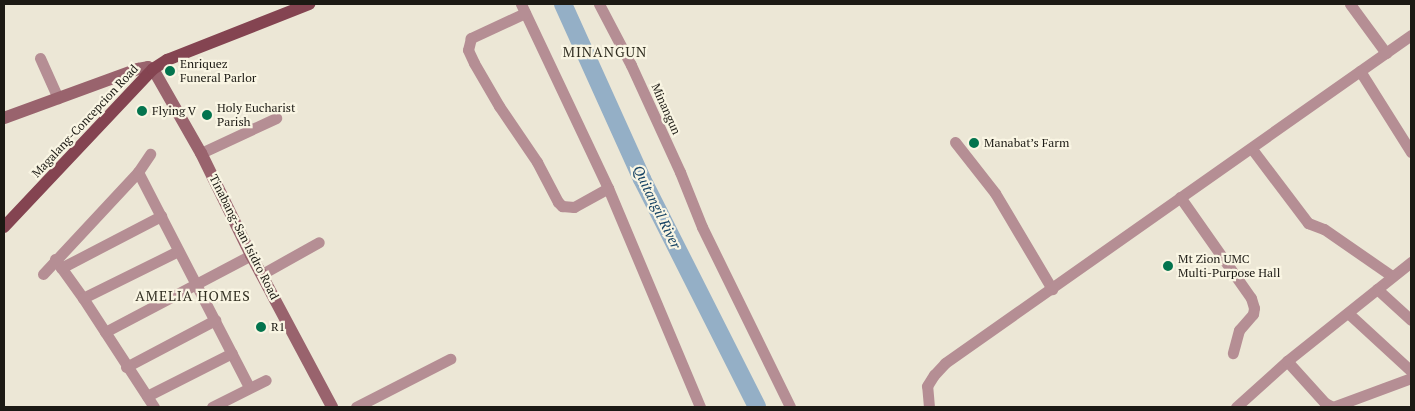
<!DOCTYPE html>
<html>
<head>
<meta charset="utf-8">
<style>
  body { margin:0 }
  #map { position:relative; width:1415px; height:411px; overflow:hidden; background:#ece7d6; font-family:"PT Serif",serif }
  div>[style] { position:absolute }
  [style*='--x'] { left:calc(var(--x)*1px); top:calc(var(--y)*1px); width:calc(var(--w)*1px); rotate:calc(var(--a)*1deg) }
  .river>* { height:18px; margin:-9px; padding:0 9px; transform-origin:9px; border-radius:9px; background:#94afc6 }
  .street>* { height:11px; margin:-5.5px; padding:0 5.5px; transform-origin:5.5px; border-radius:5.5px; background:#b58e94 }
  .secondary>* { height:12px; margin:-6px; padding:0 6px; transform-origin:6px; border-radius:6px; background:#99636d }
  .primary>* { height:12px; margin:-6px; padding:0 6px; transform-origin:6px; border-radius:6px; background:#844451 }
  .dots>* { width:14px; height:14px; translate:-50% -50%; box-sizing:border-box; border:2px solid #f9f5e3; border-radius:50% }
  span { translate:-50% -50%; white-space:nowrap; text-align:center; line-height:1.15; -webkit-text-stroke:4.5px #f9f5e3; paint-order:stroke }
  .poi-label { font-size:12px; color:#1c1a14 }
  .left { translate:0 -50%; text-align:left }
  .street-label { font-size:12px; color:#1c1a14 }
  .neighbourhood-label { font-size:14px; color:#312e21; letter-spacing:1px }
  .water-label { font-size:14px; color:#154263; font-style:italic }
  .frame { position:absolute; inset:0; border:5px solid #1c1a14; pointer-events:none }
</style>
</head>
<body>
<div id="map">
  <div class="river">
    <div style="--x:563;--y:4;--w:192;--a:65.7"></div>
    <div style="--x:642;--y:179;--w:255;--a:63.2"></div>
  </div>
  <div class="street">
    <div style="--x:521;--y:4;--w:204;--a:64.7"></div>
    <div style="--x:608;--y:188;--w:238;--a:67.2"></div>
    <div style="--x:599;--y:4;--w:69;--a:62.3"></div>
    <div style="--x:631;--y:65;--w:118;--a:65.4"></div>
    <div style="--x:680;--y:172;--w:59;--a:68.2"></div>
    <div style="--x:702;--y:227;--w:200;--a:63.9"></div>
    <div style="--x:1350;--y:4;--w:61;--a:53.7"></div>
    <div style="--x:525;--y:13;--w:60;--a:155.2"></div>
    <div style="--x:471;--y:38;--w:12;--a:104"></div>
    <div style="--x:468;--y:50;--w:14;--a:65"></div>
    <div style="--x:474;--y:63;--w:50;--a:59.8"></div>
    <div style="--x:499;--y:106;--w:68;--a:55.8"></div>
    <div style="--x:537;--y:162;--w:45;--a:62.3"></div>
    <div style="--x:558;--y:202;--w:6;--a:45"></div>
    <div style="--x:562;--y:206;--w:12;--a:5"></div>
    <div style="--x:574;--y:207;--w:39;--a:-29"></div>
    <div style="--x:40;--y:58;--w:44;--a:65.8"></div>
    <div style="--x:1360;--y:71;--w:96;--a:57.8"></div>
    <div style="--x:955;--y:142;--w:65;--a:51.9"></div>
    <div style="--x:995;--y:193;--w:112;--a:59.3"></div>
    <div style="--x:1252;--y:149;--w:93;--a:52.9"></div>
    <div style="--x:1308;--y:223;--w:17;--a:21"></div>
    <div style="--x:1324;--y:229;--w:83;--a:34.7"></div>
    <div style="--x:201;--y:153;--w:83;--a:-25"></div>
    <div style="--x:138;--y:172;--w:242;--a:62.7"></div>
    <div style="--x:1180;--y:197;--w:123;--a:54.9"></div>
    <div style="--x:1251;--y:298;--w:10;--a:73"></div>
    <div style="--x:1254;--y:308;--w:6;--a:99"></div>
    <div style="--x:1253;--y:314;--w:21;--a:131"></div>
    <div style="--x:1239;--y:330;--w:24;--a:105"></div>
    <div style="--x:55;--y:259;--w:48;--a:54.3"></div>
    <div style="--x:83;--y:298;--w:130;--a:56.9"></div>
    <div style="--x:61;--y:268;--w:113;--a:-27.5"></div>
    <div style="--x:43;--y:274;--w:139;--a:-47"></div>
    <div style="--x:138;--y:172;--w:22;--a:-56"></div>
    <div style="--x:262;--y:274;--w:65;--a:-29.3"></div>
    <div style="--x:1377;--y:289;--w:46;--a:42.4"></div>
    <div style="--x:83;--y:298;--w:106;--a:-26.3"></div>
    <div style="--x:1348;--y:313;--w:86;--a:42.6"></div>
    <div style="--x:105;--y:332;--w:165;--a:-27.8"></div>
    <div style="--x:1287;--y:361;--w:57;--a:47.9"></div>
    <div style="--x:1325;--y:403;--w:9;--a:27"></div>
    <div style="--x:1333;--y:407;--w:83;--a:-20.4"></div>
    <div style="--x:126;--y:367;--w:101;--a:-27.8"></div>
    <div style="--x:147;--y:396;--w:95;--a:-26.8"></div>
    <div style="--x:212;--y:407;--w:60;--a:-26.6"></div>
    <div style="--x:356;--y:407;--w:106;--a:-27.1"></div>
    <div style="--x:929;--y:407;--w:21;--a:-95"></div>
    <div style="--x:927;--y:386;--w:13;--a:-58"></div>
    <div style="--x:934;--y:375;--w:16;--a:-47"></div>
    <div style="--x:945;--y:363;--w:570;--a:-35.14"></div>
    <div style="--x:1236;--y:407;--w:69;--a:-42"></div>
    <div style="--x:1287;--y:361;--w:159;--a:-38.6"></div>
  </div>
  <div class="secondary">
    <div style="--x:4;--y:118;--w:143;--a:-20.1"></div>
    <div style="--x:138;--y:69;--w:10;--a:-11"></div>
    <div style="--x:148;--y:67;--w:5;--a:22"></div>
    <div style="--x:153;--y:69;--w:97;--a:60.3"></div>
    <div style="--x:201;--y:153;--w:114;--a:63.9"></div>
    <div style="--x:251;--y:255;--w:172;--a:61.9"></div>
  </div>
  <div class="primary">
    <div style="--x:4;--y:227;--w:217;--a:-46.7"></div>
    <div style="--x:153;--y:69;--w:17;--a:-33"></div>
    <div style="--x:167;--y:60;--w:153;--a:-21.5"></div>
  </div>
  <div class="dots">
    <div style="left:170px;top:71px;background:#03744e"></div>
    <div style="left:142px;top:111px;background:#03744e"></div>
    <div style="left:207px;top:115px;background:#03744e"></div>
    <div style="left:974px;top:143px;background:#03744e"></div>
    <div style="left:1168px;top:266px;background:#03744e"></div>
    <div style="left:261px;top:327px;background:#03744e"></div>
  </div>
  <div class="poi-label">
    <span class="left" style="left:180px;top:71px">Enriquez<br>Funeral Parlor</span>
    <span class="left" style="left:217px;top:115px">Holy Eucharist<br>Parish</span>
    <span class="left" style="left:152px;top:111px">Flying V</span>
    <span class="left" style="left:984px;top:143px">Manabat’s Farm</span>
    <span class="left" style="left:1178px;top:266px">Mt Zion UMC<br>Multi-Purpose Hall</span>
    <span class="left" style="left:271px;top:327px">R1</span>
  </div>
  <div class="street-label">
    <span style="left:666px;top:109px;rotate:66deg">Minangun</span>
    <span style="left:85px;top:121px;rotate:-47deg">Magalang-Concepcion Road</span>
    <span style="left:244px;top:237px;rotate:63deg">Tinabang-San Isidro Road</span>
  </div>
  <div class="neighbourhood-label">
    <span style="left:605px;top:52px">MINANGUN</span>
    <span style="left:193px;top:296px">AMELIA HOMES</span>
  </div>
  <div class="water-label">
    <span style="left:657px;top:207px;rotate:64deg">Quitangil River</span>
  </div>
  <div class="frame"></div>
</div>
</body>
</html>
